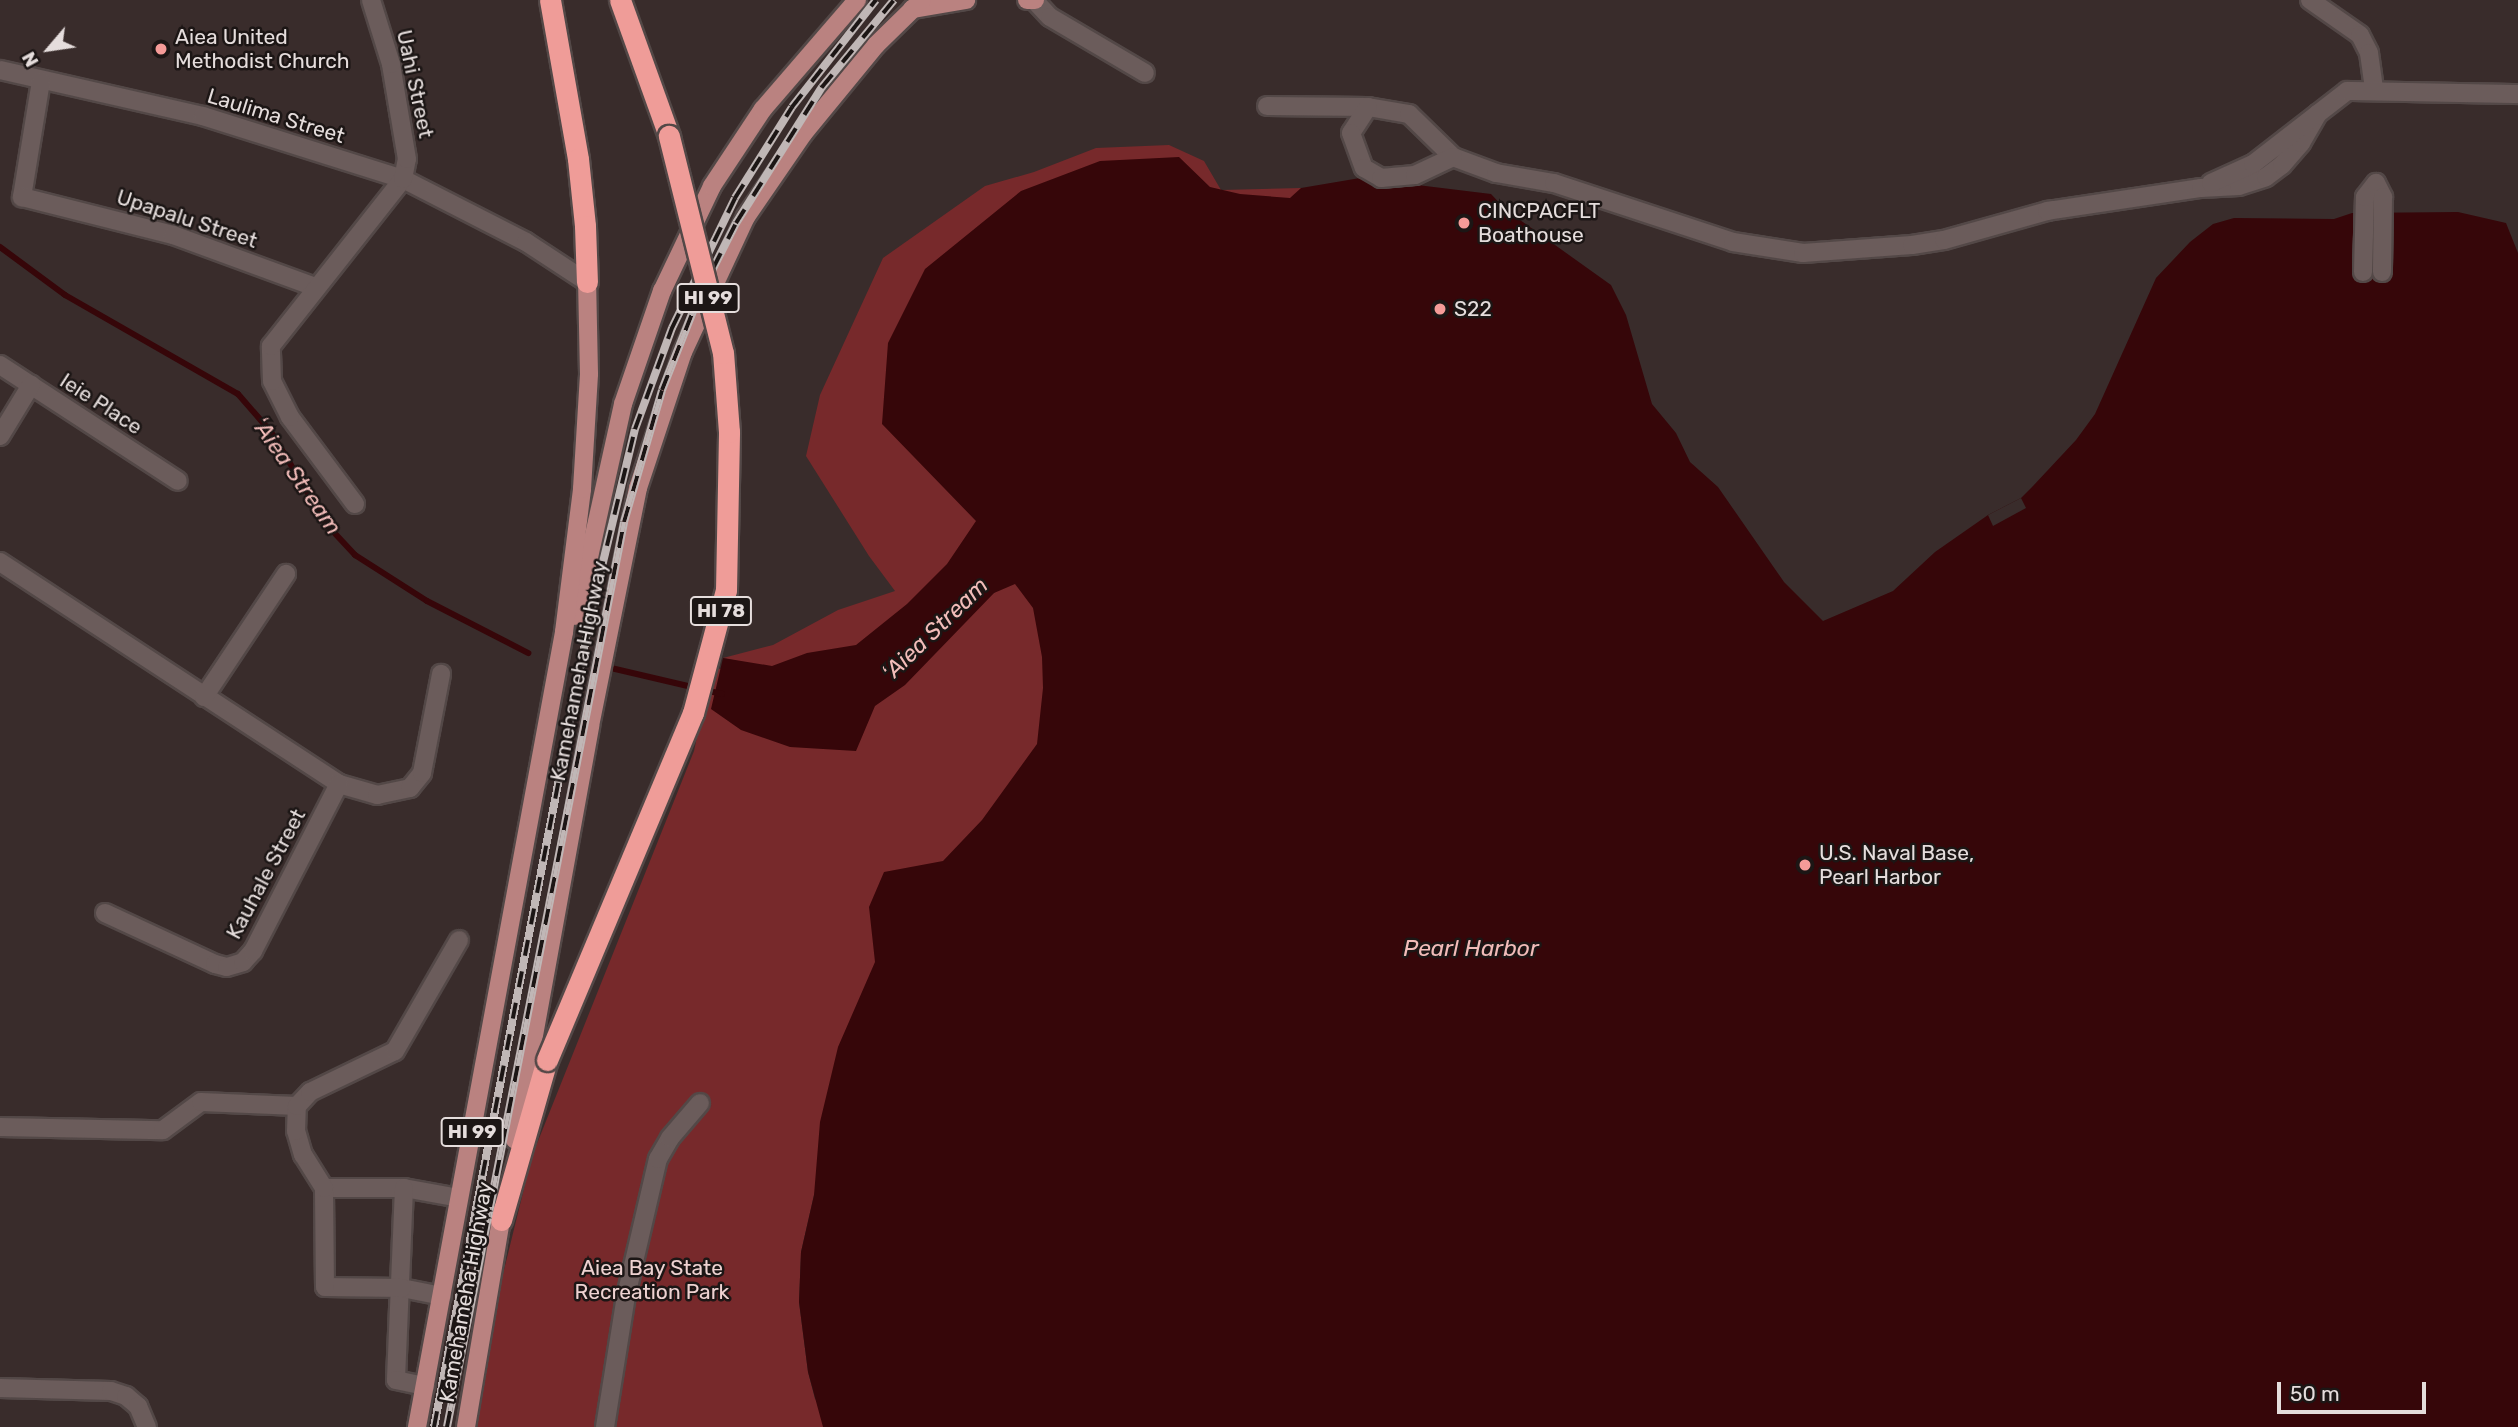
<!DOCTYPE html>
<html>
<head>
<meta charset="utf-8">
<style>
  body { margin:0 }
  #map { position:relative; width:2518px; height:1427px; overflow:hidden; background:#392c2b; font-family:Rubik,sans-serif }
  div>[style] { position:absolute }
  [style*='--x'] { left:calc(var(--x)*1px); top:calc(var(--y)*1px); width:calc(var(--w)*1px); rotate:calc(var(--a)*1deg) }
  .green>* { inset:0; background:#77292b }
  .water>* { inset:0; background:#360609 }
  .pier>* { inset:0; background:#392c2b }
  .stream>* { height:6px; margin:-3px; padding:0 3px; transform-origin:3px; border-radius:3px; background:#360609 }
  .roads { filter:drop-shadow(2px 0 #534847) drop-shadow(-2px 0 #534847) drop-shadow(0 2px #534847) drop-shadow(0 -2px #534847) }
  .minor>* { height:18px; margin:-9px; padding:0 9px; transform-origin:9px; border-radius:9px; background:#6b5c5b }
  .major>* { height:18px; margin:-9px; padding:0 9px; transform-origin:9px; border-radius:9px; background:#ba8280 }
  .highway>* { height:21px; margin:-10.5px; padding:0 10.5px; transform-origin:10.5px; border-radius:10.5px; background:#ef9c98 }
  .rail>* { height:8px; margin-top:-4px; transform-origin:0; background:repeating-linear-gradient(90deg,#1c1615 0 16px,#c0b7b6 0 32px); box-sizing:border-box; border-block:2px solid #c0b7b6 }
  .bridges { filter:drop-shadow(2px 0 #534847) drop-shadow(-2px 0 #534847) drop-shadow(0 2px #534847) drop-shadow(0 -2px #534847) }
  .highway-bridge>* { height:21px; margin:-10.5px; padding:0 10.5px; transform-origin:10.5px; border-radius:10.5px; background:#ef9c98 }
  .dots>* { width:19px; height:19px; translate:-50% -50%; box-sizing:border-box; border:4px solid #1c1615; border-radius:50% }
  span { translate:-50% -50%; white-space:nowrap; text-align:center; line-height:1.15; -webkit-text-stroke:5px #1c1615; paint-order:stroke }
  .shield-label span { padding:2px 5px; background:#1c1615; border:2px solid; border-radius:5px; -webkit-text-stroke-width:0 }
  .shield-label { font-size:19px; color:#e5dddc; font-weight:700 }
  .poi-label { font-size:21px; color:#e5dddc }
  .left { translate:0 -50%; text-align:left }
  .street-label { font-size:21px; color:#e5dddc }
  .park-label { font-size:21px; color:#eed2d1 }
  .water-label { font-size:23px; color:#f2bcb9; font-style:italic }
  .north { position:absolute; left:14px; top:14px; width:70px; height:70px; -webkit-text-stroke:5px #1c1615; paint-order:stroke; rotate:241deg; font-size:19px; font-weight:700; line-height:28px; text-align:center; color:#e5dddc }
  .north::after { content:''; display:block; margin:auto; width:24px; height:32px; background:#e5dddc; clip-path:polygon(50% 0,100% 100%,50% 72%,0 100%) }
  .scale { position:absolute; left:2277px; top:1382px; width:149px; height:32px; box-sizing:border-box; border:4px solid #e5dddc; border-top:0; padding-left:9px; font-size:21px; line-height:24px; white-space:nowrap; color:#e5dddc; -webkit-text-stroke:5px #1c1615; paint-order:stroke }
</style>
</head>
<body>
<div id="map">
  <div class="green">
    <div style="clip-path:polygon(1169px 145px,1204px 161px,1221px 190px,1301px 188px,1313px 199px,997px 496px,968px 558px,822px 678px,723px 658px,773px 645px,838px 610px,895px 591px,869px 556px,806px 456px,820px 395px,883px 258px,985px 186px,1034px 172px,1096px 148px)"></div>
    <div style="clip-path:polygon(1034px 559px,1051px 734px,882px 1009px,814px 1195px,801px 1252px,799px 1302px,808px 1372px,815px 1399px,853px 1427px,475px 1427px,502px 1278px,532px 1156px,694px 751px,712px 666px,726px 671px,773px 728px,994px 593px)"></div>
  </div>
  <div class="water">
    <div style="clip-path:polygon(1179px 157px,1210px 187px,1240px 194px,1290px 198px,1301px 188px,1360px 178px,1491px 194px,1506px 210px,1611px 285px,1626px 315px,1652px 404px,1676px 433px,1690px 462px,1718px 487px,1784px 582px,1823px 621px,1893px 591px,1935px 552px,1988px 515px,2021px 498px,2033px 486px,2076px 440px,2095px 414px,2156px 278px,2190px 242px,2213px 224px,2234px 218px,2334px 219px,2352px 213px,2458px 212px,2506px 223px,2518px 253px,2518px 1427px,823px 1427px,808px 1372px,799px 1302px,801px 1252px,814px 1195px,820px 1122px,838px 1047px,875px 962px,869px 907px,884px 872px,943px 861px,982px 820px,1037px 744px,1043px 688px,1042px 657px,1033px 608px,1015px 584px,994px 593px,905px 685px,875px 706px,856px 751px,790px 747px,741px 730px,711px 709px,723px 658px,772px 666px,807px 653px,856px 645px,907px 604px,947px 564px,976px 521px,882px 424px,888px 343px,925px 269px,1021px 191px,1100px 161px)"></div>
  </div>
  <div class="pier">
    <div style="clip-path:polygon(2021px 498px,2026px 508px,1993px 526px,1988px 515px)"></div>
  </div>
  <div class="stream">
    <div style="--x:0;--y:247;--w:81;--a:36.4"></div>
    <div style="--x:65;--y:295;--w:199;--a:29.8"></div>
    <div style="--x:238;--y:394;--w:50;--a:49"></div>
    <div style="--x:271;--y:432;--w:110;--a:58.8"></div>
    <div style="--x:328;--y:526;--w:40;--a:47"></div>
    <div style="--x:355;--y:555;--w:85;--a:32.6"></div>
    <div style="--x:427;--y:601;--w:114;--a:27.2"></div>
    <div style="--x:611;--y:668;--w:114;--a:13.2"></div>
  </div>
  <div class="roads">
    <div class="minor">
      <div style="--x:1034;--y:0;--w:23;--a:47"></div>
      <div style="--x:1050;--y:17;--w:110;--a:30.5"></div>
      <div style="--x:2310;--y:0;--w:61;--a:35"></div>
      <div style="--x:2360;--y:35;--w:20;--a:63"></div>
      <div style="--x:2369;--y:53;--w:37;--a:82"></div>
      <div style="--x:0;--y:70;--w:208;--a:12.8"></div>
      <div style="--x:203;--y:116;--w:210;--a:17.5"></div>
      <div style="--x:403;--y:179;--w:138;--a:27.1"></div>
      <div style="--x:526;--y:242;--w:73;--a:33.3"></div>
      <div style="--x:41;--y:81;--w:118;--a:99.3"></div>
      <div style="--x:22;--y:197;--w:156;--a:14.1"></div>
      <div style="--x:173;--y:235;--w:151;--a:20.1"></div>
      <div style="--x:1267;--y:106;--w:101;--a:0.6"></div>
      <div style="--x:1368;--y:107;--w:42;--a:9.7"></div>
      <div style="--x:1409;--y:114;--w:62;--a:44.3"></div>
      <div style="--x:1453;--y:157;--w:46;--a:20.4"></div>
      <div style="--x:1496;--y:173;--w:59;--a:9.8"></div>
      <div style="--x:1554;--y:183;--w:188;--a:18.2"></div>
      <div style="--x:1733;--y:242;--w:71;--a:8.9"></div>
      <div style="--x:1803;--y:253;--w:109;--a:-4.2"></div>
      <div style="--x:1912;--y:245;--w:32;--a:-9"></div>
      <div style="--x:1944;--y:240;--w:107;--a:-15.7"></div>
      <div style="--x:2047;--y:211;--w:156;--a:-8.5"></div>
      <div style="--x:2201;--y:188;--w:38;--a:-3"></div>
      <div style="--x:2239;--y:186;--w:28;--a:-18"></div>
      <div style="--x:2266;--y:177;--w:20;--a:-37"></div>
      <div style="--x:2282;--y:165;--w:29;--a:-49"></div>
      <div style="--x:2301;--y:143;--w:34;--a:-60"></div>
      <div style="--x:1368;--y:107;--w:31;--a:123"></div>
      <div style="--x:1351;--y:133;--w:37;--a:70"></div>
      <div style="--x:1364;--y:168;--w:20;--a:30"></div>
      <div style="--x:1381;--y:178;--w:34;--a:-5"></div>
      <div style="--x:1415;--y:175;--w:42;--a:-25.3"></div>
      <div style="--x:2211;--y:183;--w:46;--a:-24.3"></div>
      <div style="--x:2253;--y:164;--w:119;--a:-37.8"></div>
      <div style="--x:2347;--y:91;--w:171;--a:1"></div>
      <div style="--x:2363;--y:272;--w:75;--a:-88.5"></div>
      <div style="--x:2365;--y:197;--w:18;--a:-52"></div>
      <div style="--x:2376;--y:183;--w:16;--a:63"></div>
      <div style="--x:2383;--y:197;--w:75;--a:90.8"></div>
      <div style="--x:0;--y:365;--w:212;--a:33.1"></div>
      <div style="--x:0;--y:436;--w:60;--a:-58.7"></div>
      <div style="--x:355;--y:504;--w:109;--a:-126.8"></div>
      <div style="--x:290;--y:417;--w:40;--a:-116.6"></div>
      <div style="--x:272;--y:381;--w:35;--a:-92"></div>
      <div style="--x:271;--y:346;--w:213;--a:-51.7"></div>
      <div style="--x:403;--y:179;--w:20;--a:-79"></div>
      <div style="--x:407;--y:159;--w:96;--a:-99.6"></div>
      <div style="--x:391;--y:64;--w:67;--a:-107.4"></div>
      <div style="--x:0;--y:562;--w:405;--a:33.2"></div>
      <div style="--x:339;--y:784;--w:40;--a:16"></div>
      <div style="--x:377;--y:795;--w:34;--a:-12"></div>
      <div style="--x:410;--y:788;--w:19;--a:-51"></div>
      <div style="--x:422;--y:773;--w:101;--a:-79.1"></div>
      <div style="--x:204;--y:697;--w:148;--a:-56.3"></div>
      <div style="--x:105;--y:913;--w:121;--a:24.9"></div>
      <div style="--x:215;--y:964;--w:12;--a:14"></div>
      <div style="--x:227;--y:967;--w:17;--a:-17"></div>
      <div style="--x:243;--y:962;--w:15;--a:-48"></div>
      <div style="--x:253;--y:951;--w:188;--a:-62.8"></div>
      <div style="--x:0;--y:1127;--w:163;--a:1.1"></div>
      <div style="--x:163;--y:1130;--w:47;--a:-36.4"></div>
      <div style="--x:201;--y:1102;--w:96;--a:2.4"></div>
      <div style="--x:324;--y:1188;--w:80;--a:0"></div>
      <div style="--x:404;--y:1188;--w:56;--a:10.3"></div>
      <div style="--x:404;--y:1188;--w:192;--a:92.4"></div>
      <div style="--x:396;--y:1380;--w:30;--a:12"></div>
      <div style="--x:442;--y:1296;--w:41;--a:-168.7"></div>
      <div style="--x:402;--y:1288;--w:77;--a:-179.3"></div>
      <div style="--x:325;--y:1287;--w:99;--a:-90.6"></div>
      <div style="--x:324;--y:1188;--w:39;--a:-122"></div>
      <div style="--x:303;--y:1155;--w:25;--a:-106"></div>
      <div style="--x:296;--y:1131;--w:25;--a:-88"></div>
      <div style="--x:297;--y:1106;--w:19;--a:-47"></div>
      <div style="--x:310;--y:1092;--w:94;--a:-25.8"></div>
      <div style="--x:395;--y:1051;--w:128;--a:-60"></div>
      <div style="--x:0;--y:1388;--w:111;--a:1.5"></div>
      <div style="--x:111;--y:1391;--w:16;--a:18"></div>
      <div style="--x:126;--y:1396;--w:16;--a:40"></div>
      <div style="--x:138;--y:1406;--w:23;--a:67"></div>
      <div style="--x:605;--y:1427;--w:133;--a:-80.9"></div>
      <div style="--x:626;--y:1296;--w:141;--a:-76.9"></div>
      <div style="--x:658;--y:1159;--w:24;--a:-60"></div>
      <div style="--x:670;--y:1138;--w:46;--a:-49.4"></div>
    </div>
    <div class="major">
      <div style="--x:1027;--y:0;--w:8;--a:0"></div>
      <div style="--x:912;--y:9;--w:55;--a:-9.5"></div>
      <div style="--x:576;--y:616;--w:217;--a:-77.5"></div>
      <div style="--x:623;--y:404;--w:120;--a:-71"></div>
      <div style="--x:662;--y:291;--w:116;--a:-64.5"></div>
      <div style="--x:712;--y:186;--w:92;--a:-56.5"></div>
      <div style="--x:763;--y:109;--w:144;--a:-49.2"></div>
      <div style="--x:515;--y:1140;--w:421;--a:-79.7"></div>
      <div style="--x:590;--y:726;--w:243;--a:-78.6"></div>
      <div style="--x:638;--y:488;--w:143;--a:-71.7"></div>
      <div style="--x:683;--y:352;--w:149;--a:-65"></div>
      <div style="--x:746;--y:217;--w:101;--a:-55.5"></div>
      <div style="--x:803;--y:134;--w:115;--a:-50.6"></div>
      <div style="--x:876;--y:45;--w:64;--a:-44.4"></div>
      <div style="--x:417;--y:1427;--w:808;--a:-79.52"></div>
      <div style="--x:564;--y:632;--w:144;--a:-82.8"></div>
      <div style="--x:582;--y:489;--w:115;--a:-86.5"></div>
      <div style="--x:589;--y:374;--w:92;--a:-91.2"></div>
      <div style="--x:466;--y:1427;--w:221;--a:-80.4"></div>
    </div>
    <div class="highway">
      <div style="--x:550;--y:0;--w:161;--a:80"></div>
      <div style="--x:578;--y:159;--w:67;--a:84"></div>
      <div style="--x:585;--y:226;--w:56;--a:88"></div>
      <div style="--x:620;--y:0;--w:145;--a:70.2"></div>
      <div style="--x:501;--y:1220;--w:166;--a:-74"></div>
    </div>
  </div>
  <div class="rail">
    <div style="--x:434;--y:1427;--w:834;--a:-79.08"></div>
    <div style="--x:592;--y:608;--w:184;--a:-76.5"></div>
    <div style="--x:635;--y:429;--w:108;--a:-69.9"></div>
    <div style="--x:672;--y:328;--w:144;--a:-64.1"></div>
    <div style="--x:735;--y:198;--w:107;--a:-57.9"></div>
    <div style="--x:792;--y:107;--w:136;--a:-51.9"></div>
    <div style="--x:447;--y:1427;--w:922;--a:-78.93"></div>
    <div style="--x:624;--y:522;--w:137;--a:-73.9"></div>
    <div style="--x:662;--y:390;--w:101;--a:-68.5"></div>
    <div style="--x:699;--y:296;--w:82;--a:-63.1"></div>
    <div style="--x:736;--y:223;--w:161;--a:-57.7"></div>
    <div style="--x:822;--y:87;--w:113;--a:-50.4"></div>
  </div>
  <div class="bridges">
    <div class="highway-bridge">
      <div style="--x:547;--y:1060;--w:376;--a:-67.2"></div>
      <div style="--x:693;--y:713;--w:127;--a:-75"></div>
      <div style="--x:726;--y:590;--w:158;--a:-88.9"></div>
      <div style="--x:729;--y:432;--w:79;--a:-94.3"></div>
      <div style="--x:723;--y:353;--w:224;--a:-104"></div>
    </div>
  </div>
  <div class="dots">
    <div style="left:161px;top:49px;background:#f59b98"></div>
    <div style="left:1464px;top:223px;background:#f59b98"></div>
    <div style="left:1440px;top:309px;background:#f59b98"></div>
    <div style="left:1805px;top:865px;background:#f59b98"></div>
  </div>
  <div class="shield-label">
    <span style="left:708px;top:298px">HI 99</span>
    <span style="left:721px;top:611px">HI 78</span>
    <span style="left:472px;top:1132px">HI 99</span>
  </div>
  <div class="poi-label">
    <span class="left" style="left:175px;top:49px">Aiea United<br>Methodist Church</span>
    <span class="left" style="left:1478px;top:223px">CINCPACFLT<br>Boathouse</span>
    <span class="left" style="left:1454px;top:309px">S22</span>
    <span class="left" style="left:1819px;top:865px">U.S. Naval Base,<br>Pearl Harbor</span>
  </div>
  <div class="street-label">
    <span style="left:415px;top:84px;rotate:78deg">Uahi Street</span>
    <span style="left:276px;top:116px;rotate:17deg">Laulima Street</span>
    <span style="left:187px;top:219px;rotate:18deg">Upapalu Street</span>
    <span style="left:101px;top:404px;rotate:33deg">Ieie Place</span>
    <span style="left:579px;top:671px;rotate:-79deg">Kamehameha Highway</span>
    <span style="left:266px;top:874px;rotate:-62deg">Kauhale Street</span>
    <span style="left:466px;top:1292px;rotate:-80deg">Kamehameha Highway</span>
  </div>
  <div class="park-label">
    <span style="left:652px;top:1280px">Aiea Bay State<br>Recreation Park</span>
  </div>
  <div class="water-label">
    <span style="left:297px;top:476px;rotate:55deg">ʻAiea Stream</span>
    <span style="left:935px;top:629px;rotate:-44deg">ʻAiea Stream</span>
    <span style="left:1471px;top:948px">Pearl Harbor</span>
  </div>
  <div class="north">N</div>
  <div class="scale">50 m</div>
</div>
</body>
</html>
